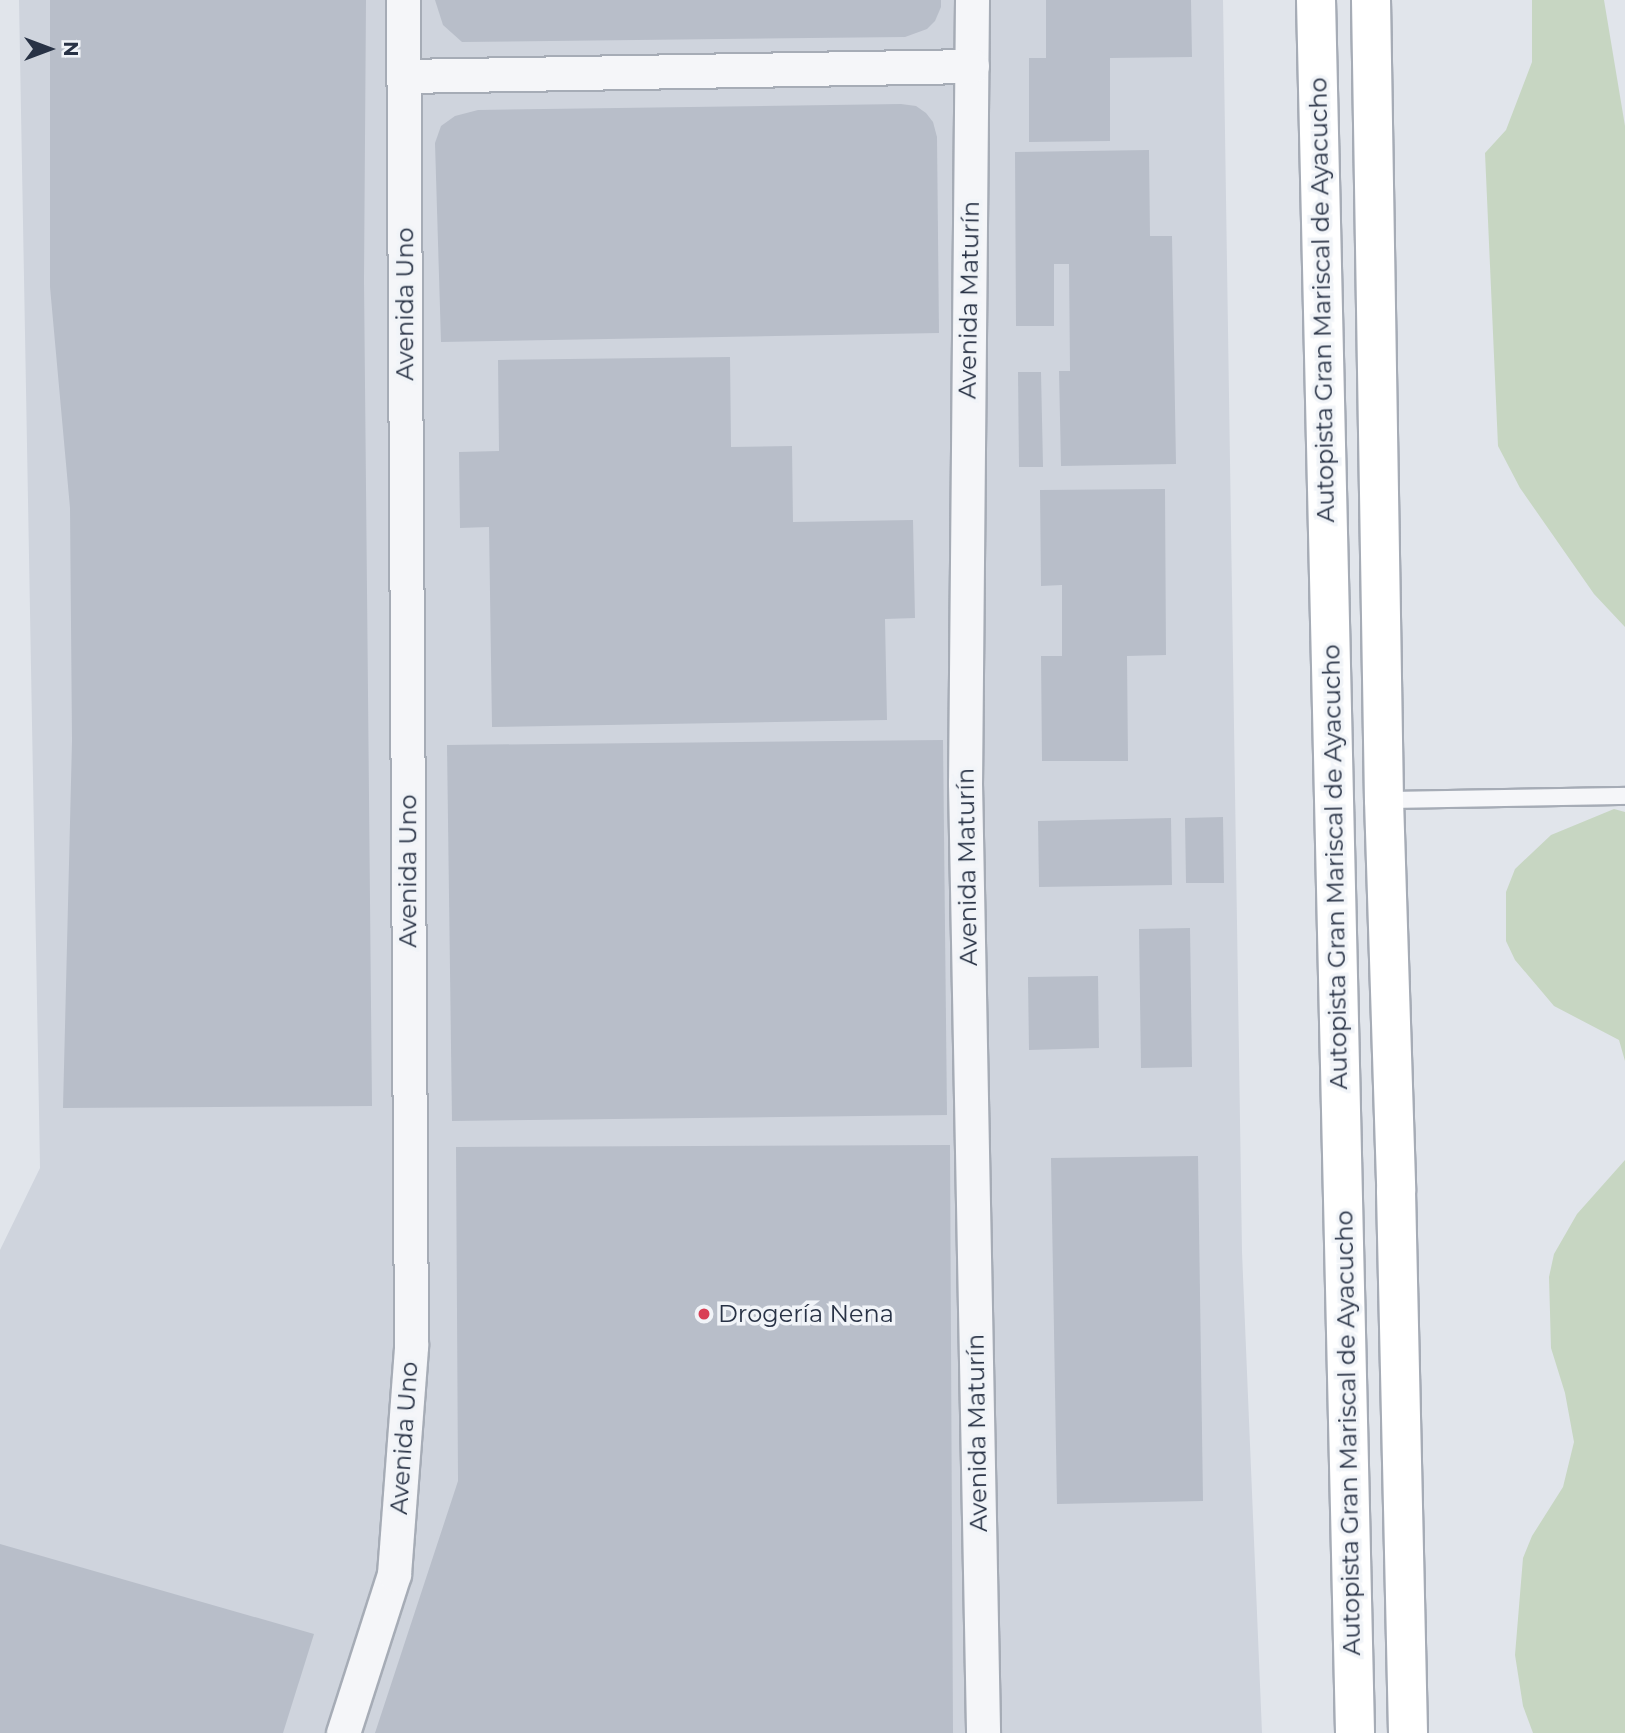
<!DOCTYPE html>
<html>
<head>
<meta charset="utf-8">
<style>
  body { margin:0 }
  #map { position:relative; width:1625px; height:1733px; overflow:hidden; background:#e1e5eb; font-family:Montserrat,sans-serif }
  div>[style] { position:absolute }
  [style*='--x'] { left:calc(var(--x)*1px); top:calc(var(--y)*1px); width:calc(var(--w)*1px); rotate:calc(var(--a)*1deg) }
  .built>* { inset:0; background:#cfd4dd }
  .green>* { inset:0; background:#c7d6c2 }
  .building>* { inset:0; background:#b8bec9 }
  .roads { filter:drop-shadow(2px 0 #a6acb6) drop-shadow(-2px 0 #a6acb6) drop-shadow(0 2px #a6acb6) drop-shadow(0 -2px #a6acb6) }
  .lane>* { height:16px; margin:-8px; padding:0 8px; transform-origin:8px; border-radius:8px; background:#f5f6f9 }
  .street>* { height:33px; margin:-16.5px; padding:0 16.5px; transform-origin:16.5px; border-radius:16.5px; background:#f5f6f9 }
  .highway>* { height:38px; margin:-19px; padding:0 19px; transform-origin:19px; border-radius:19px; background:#fff }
  .dots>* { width:19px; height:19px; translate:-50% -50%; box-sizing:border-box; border:4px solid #f1f4f8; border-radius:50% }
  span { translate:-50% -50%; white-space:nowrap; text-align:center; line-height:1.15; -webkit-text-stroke:7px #f1f4f8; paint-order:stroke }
  .street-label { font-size:24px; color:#283245 }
  .poi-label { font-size:24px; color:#283245 }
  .left { translate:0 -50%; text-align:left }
  .north { position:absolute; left:14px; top:14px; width:70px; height:70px; -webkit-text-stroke:5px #f1f4f8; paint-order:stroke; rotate:90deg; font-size:19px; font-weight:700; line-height:28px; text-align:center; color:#283245 }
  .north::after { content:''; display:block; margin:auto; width:24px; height:32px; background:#283245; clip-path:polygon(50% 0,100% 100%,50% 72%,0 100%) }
</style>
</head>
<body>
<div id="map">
  <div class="built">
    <div style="clip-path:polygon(19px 0,1223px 0,1242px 1252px,1262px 1733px,0 1733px,0 1250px,40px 1168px)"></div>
  </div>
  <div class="green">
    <div style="clip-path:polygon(1532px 0,1604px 0,1625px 126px,1625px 627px,1594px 594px,1520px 488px,1498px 446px,1485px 153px,1506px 130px,1532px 62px)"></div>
    <div style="clip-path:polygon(1614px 809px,1625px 812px,1625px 1061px,1619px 1040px,1554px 1006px,1515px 960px,1506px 941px,1506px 892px,1515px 869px,1551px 835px)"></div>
    <div style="clip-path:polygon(1625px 1160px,1625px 1733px,1533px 1733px,1523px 1706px,1515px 1655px,1523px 1558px,1532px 1536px,1563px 1487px,1574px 1442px,1565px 1393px,1551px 1348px,1549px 1277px,1554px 1254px,1577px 1214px)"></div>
  </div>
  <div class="building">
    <div style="clip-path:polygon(50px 0,366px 0,364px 281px,372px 1106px,63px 1108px,72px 741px,70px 508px,50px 287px)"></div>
    <div style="clip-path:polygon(435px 0,941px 0,941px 7px,935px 21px,927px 29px,905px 37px,462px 42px,443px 25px)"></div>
    <div style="clip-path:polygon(1046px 0,1191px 0,1192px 57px,1110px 58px,1110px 141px,1029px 142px,1029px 58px,1046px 58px)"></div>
    <div style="clip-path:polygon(901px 104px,916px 106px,926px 113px,933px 122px,937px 137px,939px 333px,441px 342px,435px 143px,441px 126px,455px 116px,478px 110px)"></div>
    <div style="clip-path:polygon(1149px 150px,1150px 236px,1172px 236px,1176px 464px,1061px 466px,1059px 371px,1070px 371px,1069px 264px,1054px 264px,1054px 326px,1016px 326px,1015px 152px)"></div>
    <div style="clip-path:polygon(730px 357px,731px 447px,792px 446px,793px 522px,913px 520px,915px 618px,885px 619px,887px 720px,492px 727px,489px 527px,460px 528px,459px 452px,499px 451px,498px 360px)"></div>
    <div style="clip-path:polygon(1018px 372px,1041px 372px,1043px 467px,1019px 467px)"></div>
    <div style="clip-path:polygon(1165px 489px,1166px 655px,1127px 656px,1128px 761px,1042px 761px,1041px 656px,1062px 656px,1062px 585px,1041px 586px,1040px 490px)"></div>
    <div style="clip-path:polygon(943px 740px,947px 1115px,452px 1121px,447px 745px)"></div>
    <div style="clip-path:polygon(1223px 817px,1224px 883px,1186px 883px,1185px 818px)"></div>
    <div style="clip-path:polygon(1171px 818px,1172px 885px,1039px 887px,1038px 821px)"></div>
    <div style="clip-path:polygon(1190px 928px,1192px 1067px,1141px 1068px,1139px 929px)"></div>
    <div style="clip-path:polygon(1098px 976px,1099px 1048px,1029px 1050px,1028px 977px)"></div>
    <div style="clip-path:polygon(950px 1145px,953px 1733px,375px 1733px,458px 1481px,456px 1147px)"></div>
    <div style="clip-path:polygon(1198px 1156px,1203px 1501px,1057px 1504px,1051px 1158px)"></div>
    <div style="clip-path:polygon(0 1544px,314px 1634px,283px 1733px,0 1733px)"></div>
  </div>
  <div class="roads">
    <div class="lane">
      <div style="--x:1384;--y:800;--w:241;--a:-1"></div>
    </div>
    <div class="street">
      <div style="--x:972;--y:0;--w:783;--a:90.51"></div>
      <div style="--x:965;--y:783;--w:950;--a:88.91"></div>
      <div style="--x:404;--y:76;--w:568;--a:-1.01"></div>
      <div style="--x:343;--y:1733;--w:167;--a:-72.2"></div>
      <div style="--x:394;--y:1574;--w:229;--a:-85.7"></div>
      <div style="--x:411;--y:1346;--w:1346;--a:-90.34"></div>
    </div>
    <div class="highway">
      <div style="--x:1316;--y:0;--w:1733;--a:88.71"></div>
      <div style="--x:1371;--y:0;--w:800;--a:89.07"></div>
      <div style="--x:1384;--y:800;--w:391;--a:88.2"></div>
      <div style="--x:1396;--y:1191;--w:542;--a:88.73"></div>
    </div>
  </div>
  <div class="dots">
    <div style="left:704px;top:1314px;background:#d93e54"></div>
  </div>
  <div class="street-label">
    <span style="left:969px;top:300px;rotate:-89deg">Avenida Maturín</span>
    <span style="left:1322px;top:300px;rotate:-91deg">Autopista Gran Mariscal de Ayacucho</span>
    <span style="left:405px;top:304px;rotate:-90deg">Avenida Uno</span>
    <span style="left:967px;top:867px;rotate:-91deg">Avenida Maturín</span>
    <span style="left:1335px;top:867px;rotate:-91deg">Autopista Gran Mariscal de Ayacucho</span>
    <span style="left:408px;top:871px;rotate:-90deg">Avenida Uno</span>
    <span style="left:977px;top:1433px;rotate:-91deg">Avenida Maturín</span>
    <span style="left:1348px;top:1433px;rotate:-91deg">Autopista Gran Mariscal de Ayacucho</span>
    <span style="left:404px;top:1438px;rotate:-86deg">Avenida Uno</span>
  </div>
  <div class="poi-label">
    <span class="left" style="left:718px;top:1314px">Drogería Nena</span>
  </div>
  <div class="north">N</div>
</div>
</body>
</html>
